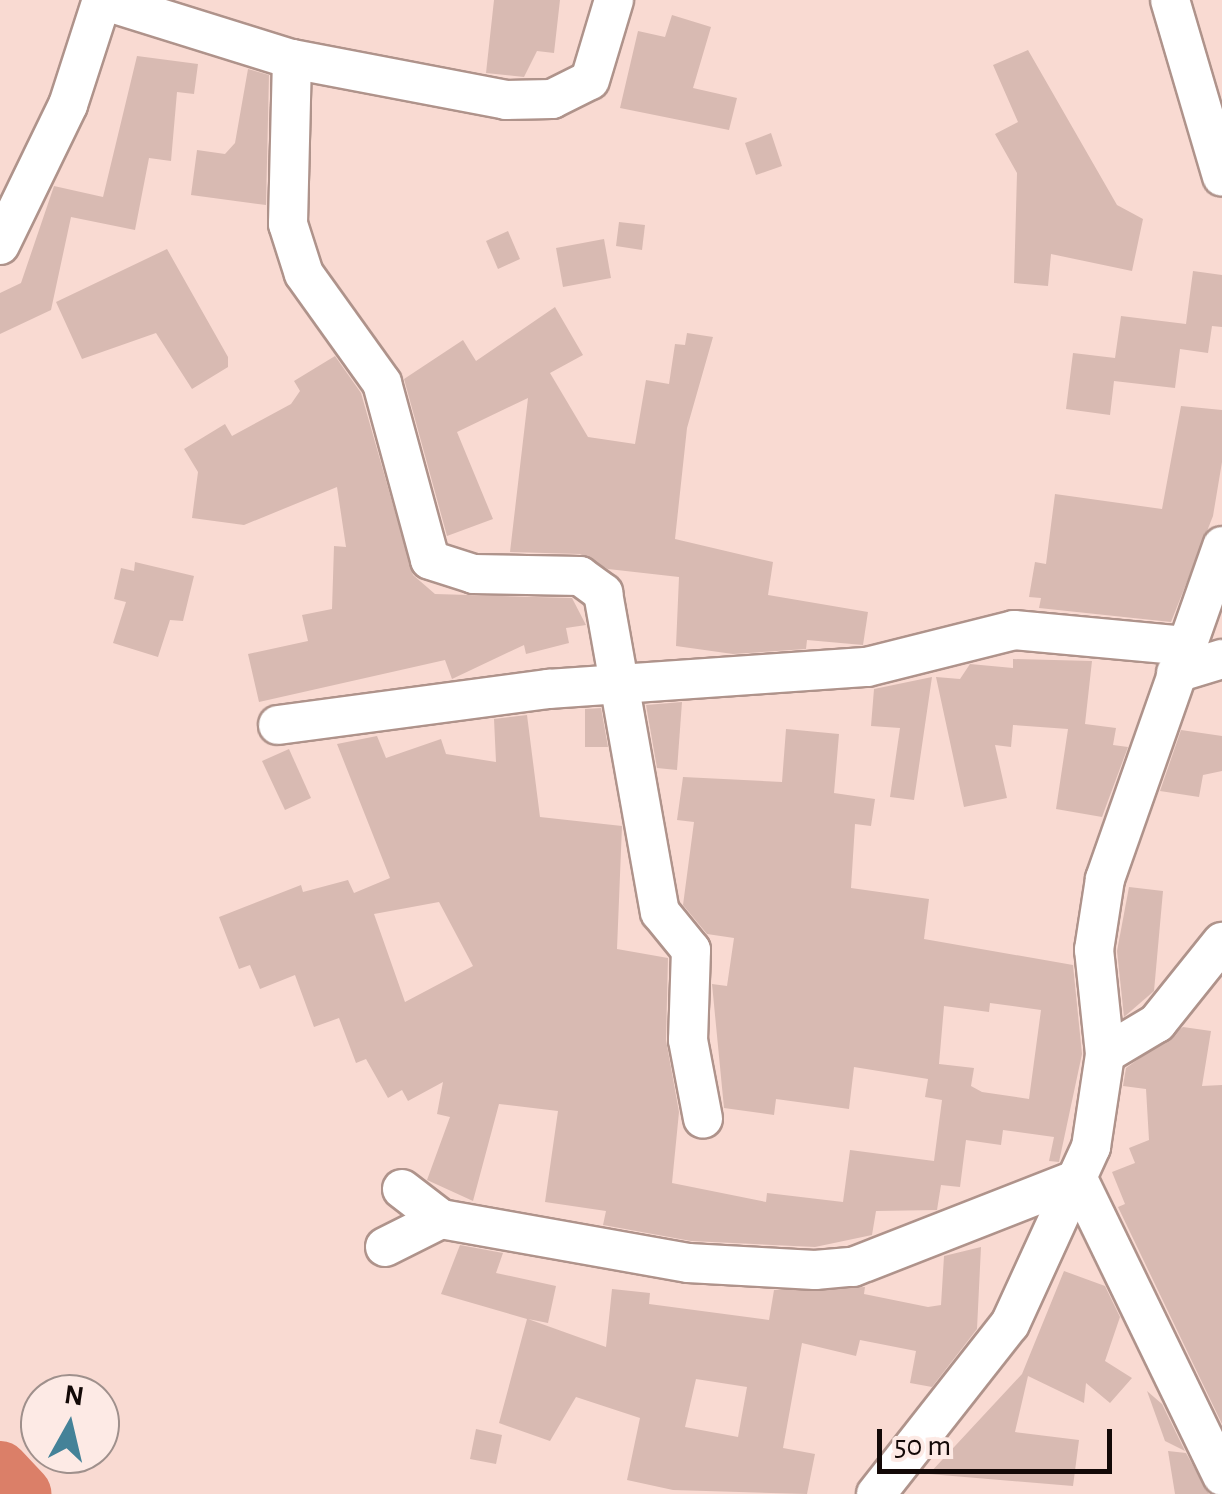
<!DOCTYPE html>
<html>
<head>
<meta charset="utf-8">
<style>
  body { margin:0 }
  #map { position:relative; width:1222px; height:1494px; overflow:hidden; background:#f9dad2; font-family:"Alegreya Sans",sans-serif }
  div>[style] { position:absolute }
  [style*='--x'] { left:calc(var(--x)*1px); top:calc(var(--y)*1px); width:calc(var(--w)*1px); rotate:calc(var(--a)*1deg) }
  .river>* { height:58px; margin:-29px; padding:0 29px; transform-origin:29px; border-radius:29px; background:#db7f68 }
  .building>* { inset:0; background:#d8bab2 }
  .roads { filter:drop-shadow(2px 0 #af938b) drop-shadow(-2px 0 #af938b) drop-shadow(0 2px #af938b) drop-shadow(0 -2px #af938b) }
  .minor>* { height:38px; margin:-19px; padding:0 19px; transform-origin:19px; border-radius:19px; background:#fff }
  span { translate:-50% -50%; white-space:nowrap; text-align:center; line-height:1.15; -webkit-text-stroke:9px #fdeae5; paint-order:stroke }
  .north { position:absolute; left:20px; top:1374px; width:100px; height:100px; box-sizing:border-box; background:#fdeae5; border:2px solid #9f908c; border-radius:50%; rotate:8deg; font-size:28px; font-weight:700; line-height:40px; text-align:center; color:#130907 }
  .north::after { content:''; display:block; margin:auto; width:35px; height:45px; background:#448298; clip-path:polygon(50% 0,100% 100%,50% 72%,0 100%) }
  .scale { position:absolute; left:877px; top:1429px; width:235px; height:45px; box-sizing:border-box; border:5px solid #130907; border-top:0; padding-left:12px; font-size:30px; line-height:35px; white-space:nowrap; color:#130907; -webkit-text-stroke:8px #fdeae5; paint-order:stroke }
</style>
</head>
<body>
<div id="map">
  <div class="river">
    <div style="--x:0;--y:1470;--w:33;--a:47"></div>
  </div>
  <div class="building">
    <div style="clip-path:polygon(494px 0,560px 0,554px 53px,537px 51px,524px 77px,486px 73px)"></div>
    <div style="clip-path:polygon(672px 15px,711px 27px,693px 88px,737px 98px,729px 130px,620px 108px,638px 31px,665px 37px)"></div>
    <div style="clip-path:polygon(1028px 50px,1117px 205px,1143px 219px,1132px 271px,1051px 254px,1048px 286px,1014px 283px,1017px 173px,995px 134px,1018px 122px,993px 65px)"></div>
    <div style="clip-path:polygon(137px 56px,198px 64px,194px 94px,177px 92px,171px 161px,149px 158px,135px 230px,71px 217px,51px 310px,0 334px,0 293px,21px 283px,54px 186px,103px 197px)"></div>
    <div style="clip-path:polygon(248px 69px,269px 75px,266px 205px,191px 195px,197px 150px,225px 154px,235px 143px)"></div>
    <div style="clip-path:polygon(771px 133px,782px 166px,756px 175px,745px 143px)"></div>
    <div style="clip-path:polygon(619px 222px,645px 225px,642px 250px,616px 246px)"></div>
    <div style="clip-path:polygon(508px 231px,520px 259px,498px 269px,486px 241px)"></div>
    <div style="clip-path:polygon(604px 239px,611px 278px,563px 287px,556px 248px)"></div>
    <div style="clip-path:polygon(167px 249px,228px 357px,228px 367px,192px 389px,156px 333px,82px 359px,56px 302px)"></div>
    <div style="clip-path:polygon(1193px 271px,1222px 275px,1222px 327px,1212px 326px,1208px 353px,1180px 349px,1175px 388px,1114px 381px,1110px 415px,1066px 409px,1073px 353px,1115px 358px,1121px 316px,1186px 324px)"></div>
    <div style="clip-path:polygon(555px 307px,583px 355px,550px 373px,588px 437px,635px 444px,646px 380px,669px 384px,675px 344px,685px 345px,687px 333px,713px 337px,687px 428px,675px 539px,773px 562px,768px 595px,868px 612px,863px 645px,807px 640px,806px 649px,733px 654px,676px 646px,679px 577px,608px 569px,580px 554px,510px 552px,528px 398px,457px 432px,493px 519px,447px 536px,404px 379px,463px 340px,476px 361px)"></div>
    <div style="clip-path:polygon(335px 356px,361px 393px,413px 575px,435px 594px,572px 598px,586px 625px,566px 628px,569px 643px,526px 654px,524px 645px,452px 679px,445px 660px,259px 702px,248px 654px,308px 641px,302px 615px,332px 609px,334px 546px,346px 547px,337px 487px,244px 525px,192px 518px,198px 472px,184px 449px,225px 424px,232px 436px,291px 404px,300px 391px,294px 381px)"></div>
    <div style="clip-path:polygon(1181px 406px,1222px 410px,1222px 462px,1213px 516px,1171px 622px,1039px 608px,1041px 598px,1029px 597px,1035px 562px,1046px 564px,1055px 494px,1162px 509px)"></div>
    <div style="clip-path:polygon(135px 562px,194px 576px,183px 621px,170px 620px,158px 657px,113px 643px,126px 602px,114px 599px,121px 568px,134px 571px)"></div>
    <div style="clip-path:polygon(1013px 659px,1092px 661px,1085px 724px,1116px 728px,1113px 745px,1128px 747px,1102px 817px,1056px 809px,1068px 729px,1013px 725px,1011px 747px,995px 745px,1007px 798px,964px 807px,936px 677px,960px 679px,970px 664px,1013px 668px)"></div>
    <div style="clip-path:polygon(932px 677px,914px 800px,890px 797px,900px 728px,871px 726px,874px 689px)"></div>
    <div style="clip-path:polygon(682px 702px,677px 770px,657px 768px,646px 705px)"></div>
    <div style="clip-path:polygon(601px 708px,608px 747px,585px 747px,585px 709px)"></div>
    <div style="clip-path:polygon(evenodd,527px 715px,540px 817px,622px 826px,617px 949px,668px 958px,666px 1040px,679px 1112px,672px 1183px,766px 1202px,767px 1193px,843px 1202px,850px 1150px,934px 1161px,942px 1100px,925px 1097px,928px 1079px,854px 1067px,849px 1109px,776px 1099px,774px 1115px,724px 1108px,712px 984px,727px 986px,734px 938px,707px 934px,683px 905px,694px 822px,677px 820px,683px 777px,782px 782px,786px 729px,839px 734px,834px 793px,875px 799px,871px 826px,855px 824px,851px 888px,929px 899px,924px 939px,1073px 965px,1082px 1054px,1059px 1162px,1049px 1161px,1054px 1137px,1003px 1130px,1001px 1145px,966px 1140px,960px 1187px,941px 1185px,937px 1210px,876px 1211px,872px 1235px,815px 1247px,691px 1241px,603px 1225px,606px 1211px,545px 1202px,558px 1111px,499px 1104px,473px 1201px,427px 1180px,450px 1117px,437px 1114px,443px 1082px,408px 1101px,402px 1090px,388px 1098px,366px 1059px,356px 1063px,339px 1018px,314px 1027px,295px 975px,260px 989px,250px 965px,239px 969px,219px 917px,301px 885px,303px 892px,348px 880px,354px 893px,390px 878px,337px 744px,377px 736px,386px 758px,441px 739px,446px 754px,496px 762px,494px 719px,527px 715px,439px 902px,473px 966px,405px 1002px,374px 914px,439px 902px,527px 715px,990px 1003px,1041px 1010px,1029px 1099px,982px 1092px,971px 1086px,974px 1068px,939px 1064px,944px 1006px,989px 1012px,990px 1003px)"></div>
    <div style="clip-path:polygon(1181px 730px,1222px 736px,1222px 771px,1203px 775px,1199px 797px,1160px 791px)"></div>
    <div style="clip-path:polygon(289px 749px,311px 798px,285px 810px,262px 761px)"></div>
    <div style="clip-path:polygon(1129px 887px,1163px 891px,1154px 991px,1124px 1017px,1117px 951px)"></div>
    <div style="clip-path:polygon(1183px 1027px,1211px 1031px,1202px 1086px,1222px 1085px,1222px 1424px,1118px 1207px,1125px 1204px,1112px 1172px,1135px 1163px,1129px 1148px,1149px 1140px,1146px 1089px,1123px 1086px,1126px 1068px)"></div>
    <div style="clip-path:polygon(evenodd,460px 1245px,503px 1253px,496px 1273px,556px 1286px,548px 1323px,528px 1319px,606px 1347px,612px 1289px,650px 1293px,649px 1304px,769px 1320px,774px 1290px,865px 1287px,864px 1294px,928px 1307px,941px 1305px,944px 1256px,981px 1247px,977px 1329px,932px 1387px,910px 1383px,916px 1351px,860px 1340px,856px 1356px,802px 1343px,783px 1448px,815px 1454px,807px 1494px,673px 1490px,627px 1480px,640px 1418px,576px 1397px,550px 1441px,499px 1423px,527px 1319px,441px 1294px,460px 1245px,696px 1379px,747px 1387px,738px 1437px,685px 1427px,696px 1379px)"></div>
    <div style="clip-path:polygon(1064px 1271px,1105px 1286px,1120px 1317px,1105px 1361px,1132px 1378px,1110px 1403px,1086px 1383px,1084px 1403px,1028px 1376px,1015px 1432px,1079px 1440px,1073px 1486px,929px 1474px,1022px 1374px)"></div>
    <div style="clip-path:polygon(1147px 1391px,1162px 1404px,1185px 1451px,1165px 1441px)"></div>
    <div style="clip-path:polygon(476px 1429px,502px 1435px,496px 1464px,470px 1459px)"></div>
    <div style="clip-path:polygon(1168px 1451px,1186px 1453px,1209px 1494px,1175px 1494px)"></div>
  </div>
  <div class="roads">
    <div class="minor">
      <div style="--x:1170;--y:0;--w:184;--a:73.6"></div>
      <div style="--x:292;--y:59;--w:165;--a:91.4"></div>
      <div style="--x:288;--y:224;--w:52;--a:72.3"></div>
      <div style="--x:304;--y:274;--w:134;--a:54.4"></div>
      <div style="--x:382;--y:383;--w:183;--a:74.8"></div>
      <div style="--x:430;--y:560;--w:46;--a:17.7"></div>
      <div style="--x:474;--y:574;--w:106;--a:1.1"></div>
      <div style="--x:580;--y:576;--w:29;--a:36"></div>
      <div style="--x:603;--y:593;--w:324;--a:79.9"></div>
      <div style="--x:660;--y:912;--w:49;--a:50.8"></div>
      <div style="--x:691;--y:950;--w:90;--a:91.9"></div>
      <div style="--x:688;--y:1040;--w:80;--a:79.2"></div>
      <div style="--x:0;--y:245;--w:156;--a:-64.1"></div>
      <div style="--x:68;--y:105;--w:110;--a:-72.1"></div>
      <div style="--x:102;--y:0;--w:199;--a:17.3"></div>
      <div style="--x:292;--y:59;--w:218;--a:10.8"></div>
      <div style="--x:506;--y:100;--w:46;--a:-1.2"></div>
      <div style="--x:552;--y:99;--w:42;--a:-26.6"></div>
      <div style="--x:590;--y:80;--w:84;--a:-73.3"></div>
      <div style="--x:1176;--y:673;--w:48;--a:-16.9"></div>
      <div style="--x:278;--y:725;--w:273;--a:-7.6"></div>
      <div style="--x:549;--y:689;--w:319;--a:-4"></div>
      <div style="--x:867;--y:667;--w:152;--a:-14.1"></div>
      <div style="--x:1014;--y:630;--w:172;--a:5.3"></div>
      <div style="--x:1105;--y:1054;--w:61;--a:-30.8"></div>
      <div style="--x:1157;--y:1023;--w:104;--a:-51.3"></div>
      <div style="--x:1078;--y:1179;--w:330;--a:64.1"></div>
      <div style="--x:402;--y:1189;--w:49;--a:37.6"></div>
      <div style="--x:441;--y:1219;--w:251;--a:10.1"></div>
      <div style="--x:688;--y:1263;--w:127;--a:3.2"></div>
      <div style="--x:815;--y:1270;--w:38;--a:-5"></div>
      <div style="--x:853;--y:1267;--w:242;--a:-21.4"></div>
      <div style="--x:385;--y:1247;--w:63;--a:-26.6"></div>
      <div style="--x:876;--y:1494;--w:216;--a:-51.8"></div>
      <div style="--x:1010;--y:1324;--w:195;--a:-65.4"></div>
      <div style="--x:1091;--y:1147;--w:94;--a:-81.4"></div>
      <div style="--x:1105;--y:1054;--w:105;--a:-96"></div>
      <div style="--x:1094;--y:950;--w:72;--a:-81.2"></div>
      <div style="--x:1105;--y:879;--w:353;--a:-70.6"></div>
    </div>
  </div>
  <div class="north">N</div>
  <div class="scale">50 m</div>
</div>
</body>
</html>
